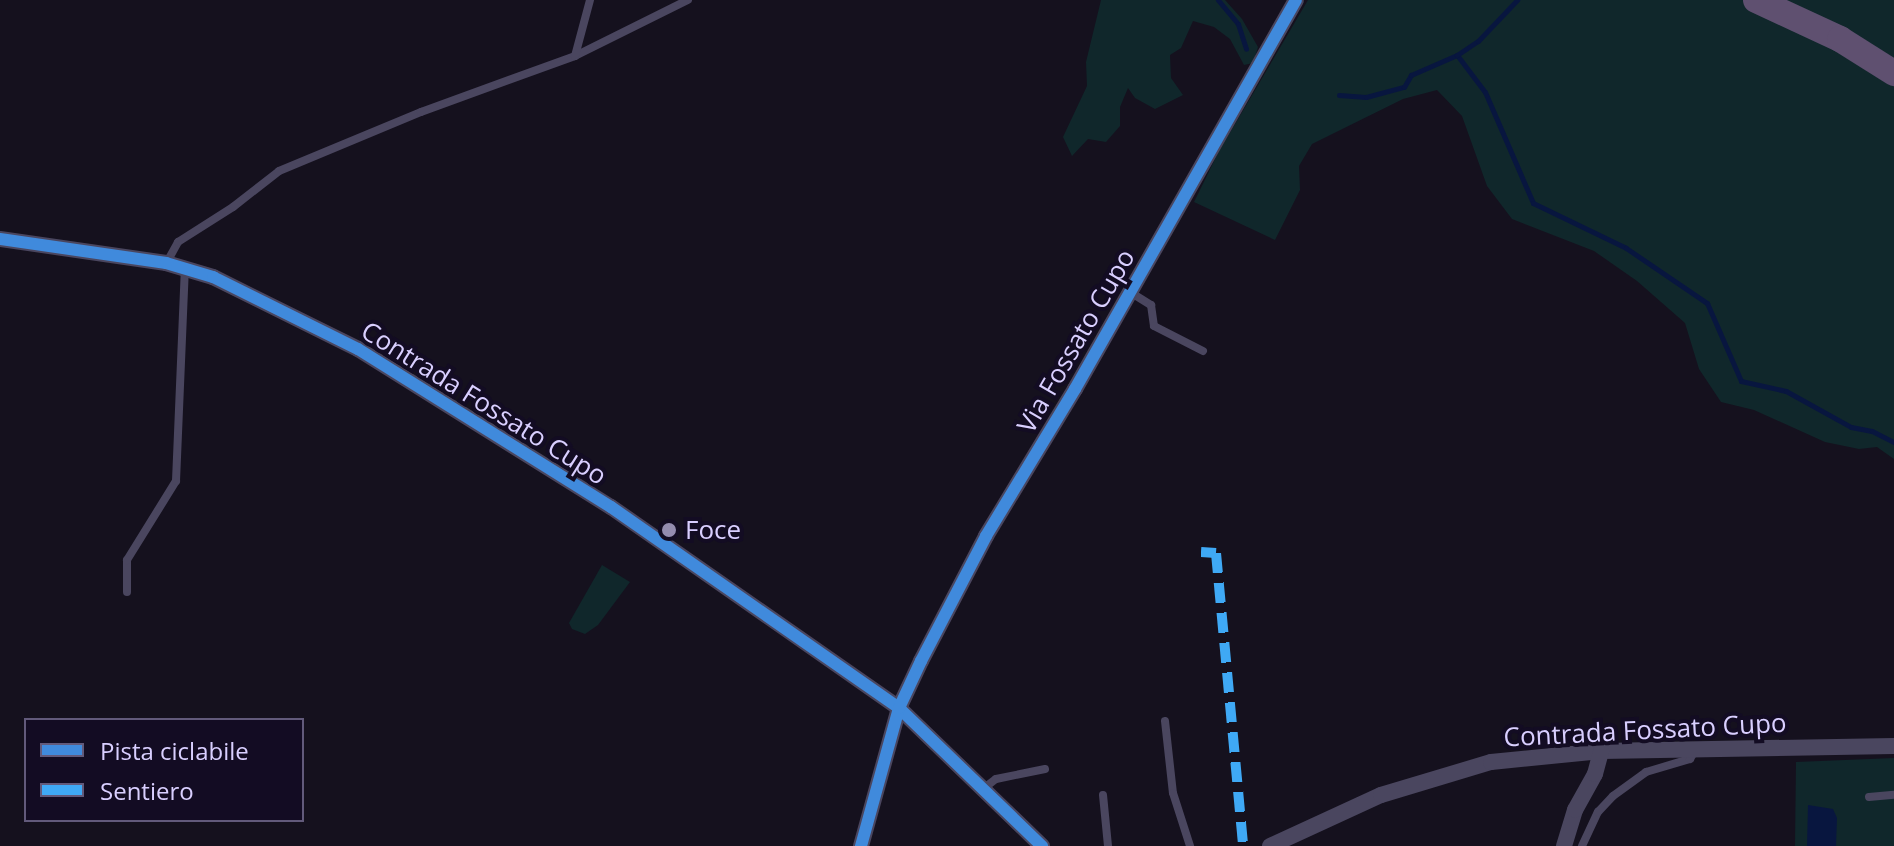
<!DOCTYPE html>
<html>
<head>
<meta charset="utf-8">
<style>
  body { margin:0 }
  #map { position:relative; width:1894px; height:846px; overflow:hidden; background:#15111e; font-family:"Open Sans",sans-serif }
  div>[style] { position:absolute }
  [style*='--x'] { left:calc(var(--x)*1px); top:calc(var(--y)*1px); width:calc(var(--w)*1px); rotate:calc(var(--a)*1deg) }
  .green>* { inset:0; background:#10272b }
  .water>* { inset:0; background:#08163f }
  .stream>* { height:5px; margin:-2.5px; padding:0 2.5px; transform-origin:2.5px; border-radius:2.5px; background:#08163f }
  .lane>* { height:8px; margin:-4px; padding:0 4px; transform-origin:4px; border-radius:4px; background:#4a465f }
  .street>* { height:16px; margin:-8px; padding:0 8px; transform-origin:8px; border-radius:8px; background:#4a465f }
  .primary>* { height:26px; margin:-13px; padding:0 13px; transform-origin:13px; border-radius:13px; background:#5f5070 }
  .quiet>* { height:10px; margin-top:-5px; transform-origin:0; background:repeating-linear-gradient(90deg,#3fa9f5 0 20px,transparent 0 30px) }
  .cycleway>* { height:12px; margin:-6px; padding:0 6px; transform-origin:6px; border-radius:6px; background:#408adc }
  .dots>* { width:22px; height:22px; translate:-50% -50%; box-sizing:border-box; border:4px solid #130c23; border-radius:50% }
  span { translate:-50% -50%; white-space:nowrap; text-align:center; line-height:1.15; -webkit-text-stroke:8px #130c23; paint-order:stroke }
  .street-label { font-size:26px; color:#d9cfff }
  .poi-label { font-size:26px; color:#d9cfff }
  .left { translate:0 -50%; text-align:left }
  .legend { position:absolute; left:24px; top:718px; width:280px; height:104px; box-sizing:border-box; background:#130c23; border:2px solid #625a7b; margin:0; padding:10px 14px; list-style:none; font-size:24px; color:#d9cfff }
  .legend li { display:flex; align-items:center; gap:16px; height:40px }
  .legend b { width:40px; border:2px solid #625a7b }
</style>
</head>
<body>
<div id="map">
  <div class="green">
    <div style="clip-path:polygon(1101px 0,1225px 0,1242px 19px,1258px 47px,1253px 63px,1244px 65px,1230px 39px,1214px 27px,1193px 21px,1181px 48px,1170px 55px,1171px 78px,1183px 95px,1155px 109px,1135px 98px,1128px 88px,1120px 107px,1120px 126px,1106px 142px,1088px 139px,1072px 156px,1063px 137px,1087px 86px,1086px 62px)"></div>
    <div style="clip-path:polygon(1308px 0,1894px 0,1894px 459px,1877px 447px,1859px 449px,1825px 442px,1754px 410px,1721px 402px,1699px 369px,1685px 323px,1637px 281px,1594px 251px,1512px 219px,1487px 186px,1462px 116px,1437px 90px,1403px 99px,1312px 144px,1299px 166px,1300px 190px,1275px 240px,1194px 202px,1218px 153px)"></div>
    <div style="clip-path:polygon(602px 565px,630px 582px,598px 625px,585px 634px,572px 629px,569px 623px)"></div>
    <div style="clip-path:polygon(1894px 758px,1894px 846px,1795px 846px,1796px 762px)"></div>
  </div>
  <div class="water">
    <div style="clip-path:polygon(1808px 805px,1833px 809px,1837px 818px,1836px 846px,1807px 846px)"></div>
  </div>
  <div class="stream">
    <div style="--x:1218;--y:0;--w:31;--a:50"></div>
    <div style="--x:1238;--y:24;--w:26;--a:72"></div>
    <div style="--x:1457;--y:55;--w:46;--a:52.9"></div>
    <div style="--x:1485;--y:92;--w:121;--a:66.6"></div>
    <div style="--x:1533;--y:203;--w:103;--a:25.8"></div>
    <div style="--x:1626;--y:248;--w:98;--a:34.2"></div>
    <div style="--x:1707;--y:303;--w:85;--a:66.4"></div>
    <div style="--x:1741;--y:381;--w:46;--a:12.5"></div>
    <div style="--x:1786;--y:391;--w:74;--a:29"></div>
    <div style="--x:1851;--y:427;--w:21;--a:11"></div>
    <div style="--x:1872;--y:431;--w:25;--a:27"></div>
    <div style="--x:1339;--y:95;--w:27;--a:4"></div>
    <div style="--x:1366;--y:97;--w:39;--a:-15"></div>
    <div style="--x:1404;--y:87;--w:14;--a:-60"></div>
    <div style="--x:1411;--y:75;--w:50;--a:-23.5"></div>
    <div style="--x:1457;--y:55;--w:25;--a:-34"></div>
    <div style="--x:1478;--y:41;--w:57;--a:-46.4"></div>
  </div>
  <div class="lane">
    <div style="--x:575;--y:56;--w:126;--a:-26.4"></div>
    <div style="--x:167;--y:262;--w:23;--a:-61"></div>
    <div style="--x:178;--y:242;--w:65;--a:-32.5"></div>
    <div style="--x:233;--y:207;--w:58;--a:-38"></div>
    <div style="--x:279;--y:171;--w:154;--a:-22.6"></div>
    <div style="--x:421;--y:112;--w:164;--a:-20"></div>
    <div style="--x:575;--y:56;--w:58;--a:-75"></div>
    <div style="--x:1130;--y:292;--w:25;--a:32"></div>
    <div style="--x:1151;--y:305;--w:21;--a:82"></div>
    <div style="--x:1154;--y:326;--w:55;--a:27"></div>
    <div style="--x:127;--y:592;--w:32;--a:-90"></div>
    <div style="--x:127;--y:560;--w:93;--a:-58.2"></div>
    <div style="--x:176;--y:481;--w:212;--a:-87.6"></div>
    <div style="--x:1165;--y:721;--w:72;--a:83.7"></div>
    <div style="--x:1173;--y:793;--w:56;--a:72.2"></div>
    <div style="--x:983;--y:789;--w:16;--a:-38"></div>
    <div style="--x:996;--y:779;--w:50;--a:-11.5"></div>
    <div style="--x:1103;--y:795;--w:51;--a:84.4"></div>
    <div style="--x:1869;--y:797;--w:25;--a:-5"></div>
    <div style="--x:1582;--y:846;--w:38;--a:-65"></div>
    <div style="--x:1598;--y:812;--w:22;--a:-47"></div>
    <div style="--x:1613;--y:796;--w:41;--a:-36"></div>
    <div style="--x:1646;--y:772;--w:46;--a:-16.5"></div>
    <div style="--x:1690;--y:759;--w:13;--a:-58"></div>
  </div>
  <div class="street">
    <div style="--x:0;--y:239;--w:168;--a:8.2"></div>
    <div style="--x:166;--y:263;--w:49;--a:16.6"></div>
    <div style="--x:213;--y:277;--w:162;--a:26.4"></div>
    <div style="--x:358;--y:349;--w:298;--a:32"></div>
    <div style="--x:611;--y:507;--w:351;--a:34.9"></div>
    <div style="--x:899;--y:708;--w:199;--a:44"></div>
    <div style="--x:861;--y:846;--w:143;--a:-74.6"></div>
    <div style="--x:899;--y:708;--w:52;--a:-64.9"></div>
    <div style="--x:921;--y:661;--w:141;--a:-62.5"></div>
    <div style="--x:986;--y:536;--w:172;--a:-58.8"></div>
    <div style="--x:1075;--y:389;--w:447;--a:-60.4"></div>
    <div style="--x:1270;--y:846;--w:122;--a:-24.7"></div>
    <div style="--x:1381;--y:795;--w:115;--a:-16.7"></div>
    <div style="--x:1491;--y:762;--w:111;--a:-5.7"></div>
    <div style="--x:1601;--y:751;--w:293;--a:-1"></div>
    <div style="--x:1564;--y:846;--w:38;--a:-73"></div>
    <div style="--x:1575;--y:810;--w:41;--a:-60.9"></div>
    <div style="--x:1595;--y:774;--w:24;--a:-75"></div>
  </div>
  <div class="primary">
    <div style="--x:1756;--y:0;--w:93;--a:24.9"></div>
    <div style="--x:1840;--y:39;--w:64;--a:32.2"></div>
  </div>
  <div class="quiet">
    <div style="--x:1201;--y:552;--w:15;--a:4"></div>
    <div style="--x:1216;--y:553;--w:294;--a:84.7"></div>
  </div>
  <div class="cycleway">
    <div style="--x:0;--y:239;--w:168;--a:8.2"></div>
    <div style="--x:166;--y:263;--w:49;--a:16.6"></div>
    <div style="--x:213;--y:277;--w:162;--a:26.4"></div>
    <div style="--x:358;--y:349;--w:298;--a:32"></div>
    <div style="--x:611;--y:507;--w:351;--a:34.9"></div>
    <div style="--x:899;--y:708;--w:199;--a:44"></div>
    <div style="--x:861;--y:846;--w:143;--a:-74.6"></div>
    <div style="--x:899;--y:708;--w:52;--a:-64.9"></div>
    <div style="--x:921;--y:661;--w:141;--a:-62.5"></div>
    <div style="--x:986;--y:536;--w:172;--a:-58.8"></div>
    <div style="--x:1075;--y:389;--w:447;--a:-60.4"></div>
  </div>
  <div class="dots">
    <div style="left:669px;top:530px;background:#948cb0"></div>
  </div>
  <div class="street-label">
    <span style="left:1076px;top:341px;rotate:-60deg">Via Fossato Cupo</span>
    <span style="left:484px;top:403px;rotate:32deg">Contrada Fossato Cupo</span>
    <span style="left:1645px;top:730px;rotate:-3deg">Contrada Fossato Cupo</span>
  </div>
  <div class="poi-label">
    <span class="left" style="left:685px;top:530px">Foce</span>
  </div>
  <ul class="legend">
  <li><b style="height:10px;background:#408adc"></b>Pista ciclabile</li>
  <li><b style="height:10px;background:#3fa9f5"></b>Sentiero</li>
  </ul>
</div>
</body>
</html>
